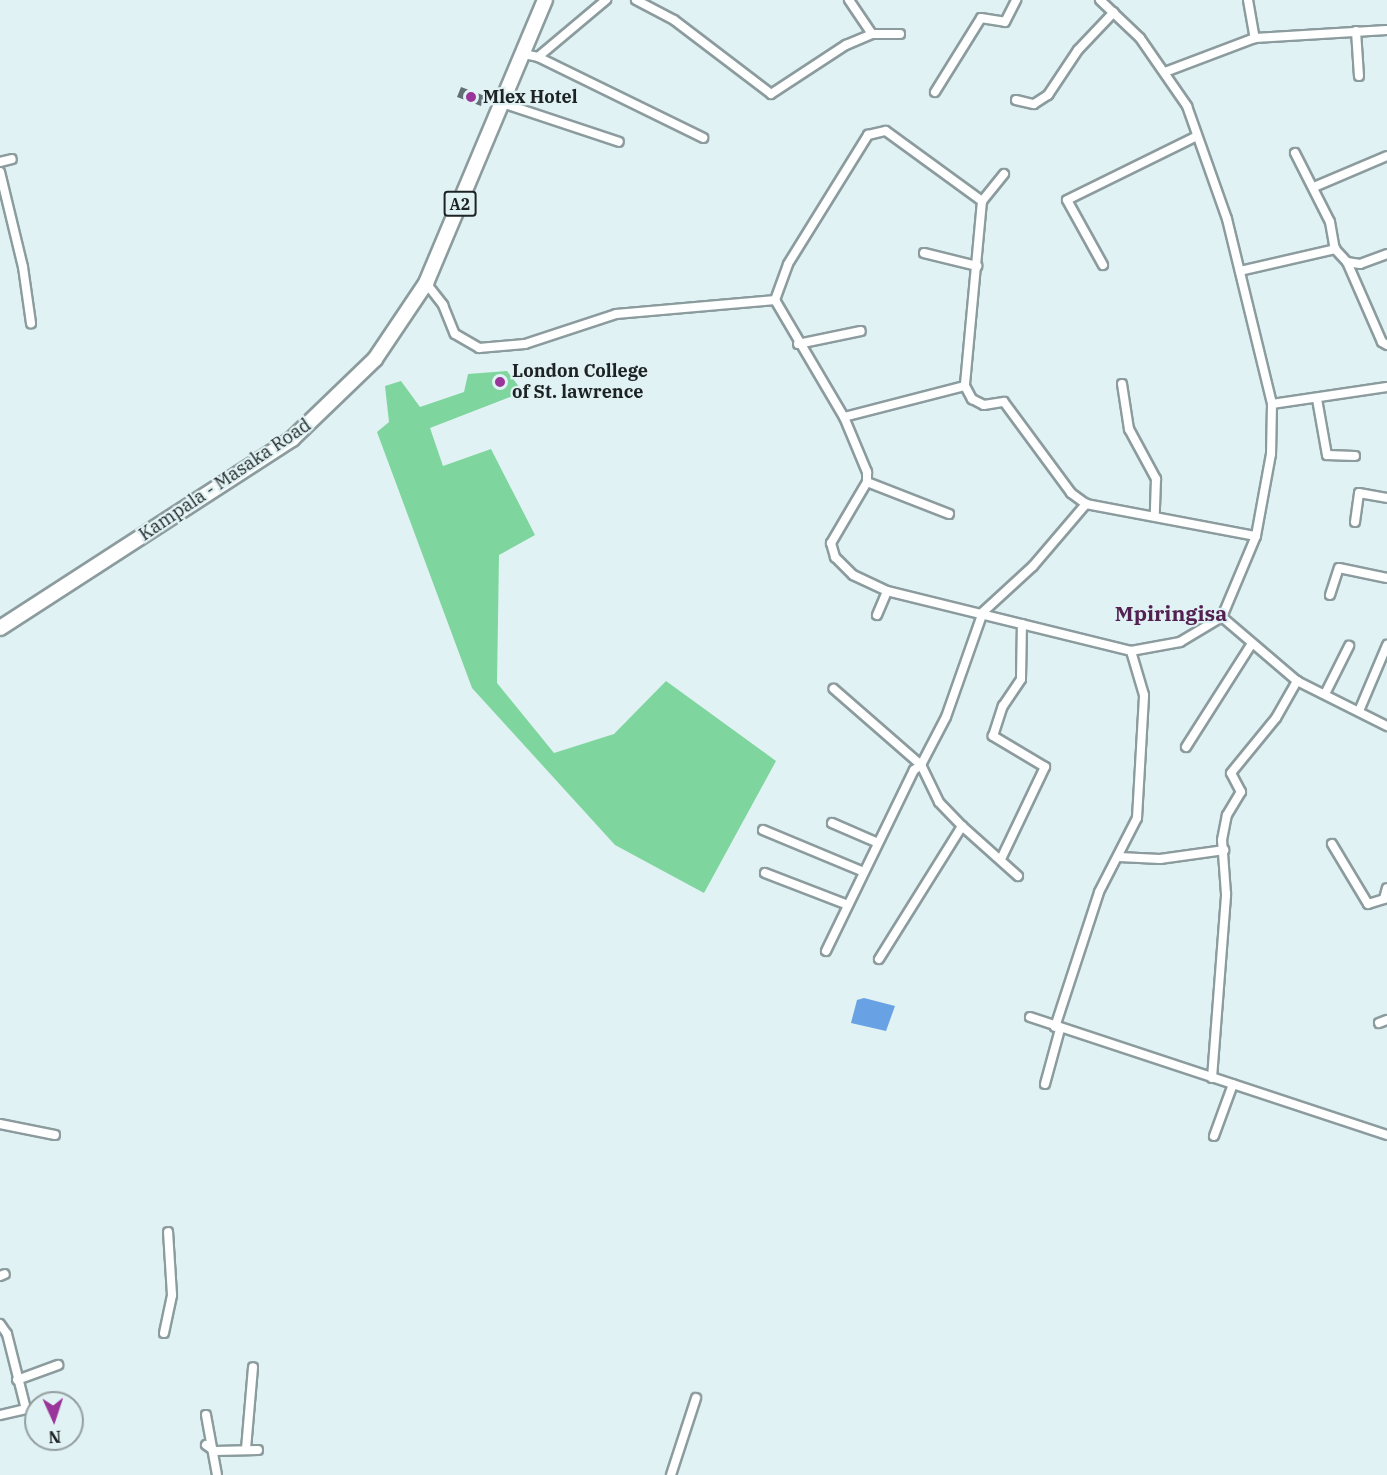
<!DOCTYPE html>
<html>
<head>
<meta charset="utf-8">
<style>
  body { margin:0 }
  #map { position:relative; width:1387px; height:1475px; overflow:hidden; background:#e1f2f4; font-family:"IBM Plex Serif",serif }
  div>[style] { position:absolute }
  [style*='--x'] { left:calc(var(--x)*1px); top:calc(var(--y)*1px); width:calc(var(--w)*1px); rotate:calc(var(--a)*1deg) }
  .forest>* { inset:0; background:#7ed59d }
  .water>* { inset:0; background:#68a1e4 }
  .building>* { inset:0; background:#626f75 }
  .roads { filter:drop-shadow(2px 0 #8c9c9e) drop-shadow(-2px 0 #8c9c9e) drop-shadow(0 2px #8c9c9e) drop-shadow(0 -2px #8c9c9e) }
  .street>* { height:8px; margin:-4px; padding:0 4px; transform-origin:4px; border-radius:4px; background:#fff }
  .primary>* { height:14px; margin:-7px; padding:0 7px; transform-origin:7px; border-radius:7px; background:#fff }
  .dots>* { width:16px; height:16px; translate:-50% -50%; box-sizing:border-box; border:3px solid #e1f2f4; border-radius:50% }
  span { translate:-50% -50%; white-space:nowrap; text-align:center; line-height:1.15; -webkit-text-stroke:4.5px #e1f2f4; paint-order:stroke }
  .shield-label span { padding:2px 4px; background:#e1f2f4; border:2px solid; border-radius:4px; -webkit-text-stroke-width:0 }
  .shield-label { font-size:16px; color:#1d2324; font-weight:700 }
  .poi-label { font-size:18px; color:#1d2324; font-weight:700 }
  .left { translate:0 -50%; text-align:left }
  .street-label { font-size:18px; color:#1d2324 }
  .quarter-label { font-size:21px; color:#522151; font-weight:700 }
  .north { position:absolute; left:24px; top:1391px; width:60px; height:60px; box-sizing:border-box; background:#e1f2f4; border:2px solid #939fa1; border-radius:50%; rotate:177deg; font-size:16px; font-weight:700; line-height:24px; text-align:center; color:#1d2324 }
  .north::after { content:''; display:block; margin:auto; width:21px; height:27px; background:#9a359a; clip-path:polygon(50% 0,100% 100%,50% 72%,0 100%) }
</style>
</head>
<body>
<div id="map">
  <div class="forest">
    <div style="clip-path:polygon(507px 371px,523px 392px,430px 428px,443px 466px,491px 449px,535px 535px,499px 555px,497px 683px,554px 753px,614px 734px,666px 681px,776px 761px,704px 893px,615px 845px,472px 688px,377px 432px,389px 422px,385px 386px,401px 381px,420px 407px,464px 392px,468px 374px)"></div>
  </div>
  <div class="water">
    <div style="clip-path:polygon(864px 998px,895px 1006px,886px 1031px,851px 1023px,857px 1000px)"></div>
  </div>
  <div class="building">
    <div style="clip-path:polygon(461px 87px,485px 96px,481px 106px,457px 97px)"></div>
  </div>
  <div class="roads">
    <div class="street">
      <div style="--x:636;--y:0;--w:43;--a:27.8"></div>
      <div style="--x:674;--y:20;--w:122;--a:37.3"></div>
      <div style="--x:771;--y:94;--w:90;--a:-33.2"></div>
      <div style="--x:846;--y:45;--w:28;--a:-23"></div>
      <div style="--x:872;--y:34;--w:28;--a:0"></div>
      <div style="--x:849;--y:0;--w:41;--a:55.9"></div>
      <div style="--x:1100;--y:0;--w:55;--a:43.5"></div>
      <div style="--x:1140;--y:38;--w:83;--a:55.3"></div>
      <div style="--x:1187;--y:106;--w:120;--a:70.5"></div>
      <div style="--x:1227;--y:219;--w:190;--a:76.3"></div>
      <div style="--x:1272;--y:404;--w:50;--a:91.1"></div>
      <div style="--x:1271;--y:454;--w:83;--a:100.4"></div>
      <div style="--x:1256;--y:536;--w:88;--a:112.8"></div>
      <div style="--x:1248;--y:0;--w:39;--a:80"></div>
      <div style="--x:1356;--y:31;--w:45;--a:86.2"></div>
      <div style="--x:524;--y:54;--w:14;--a:12"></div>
      <div style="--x:538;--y:57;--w:89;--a:-40"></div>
      <div style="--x:538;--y:57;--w:184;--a:26.1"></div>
      <div style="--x:1165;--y:72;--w:96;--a:-20.7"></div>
      <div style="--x:1255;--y:38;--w:132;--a:-3.5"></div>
      <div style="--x:935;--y:92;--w:87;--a:-58.1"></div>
      <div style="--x:981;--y:18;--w:24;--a:9"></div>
      <div style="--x:1005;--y:22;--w:25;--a:-63"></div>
      <div style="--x:1016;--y:100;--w:18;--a:13"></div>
      <div style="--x:1034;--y:104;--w:17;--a:-33"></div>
      <div style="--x:1048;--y:95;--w:54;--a:-56.3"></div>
      <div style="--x:1078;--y:50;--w:52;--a:-46.5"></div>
      <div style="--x:502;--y:103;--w:123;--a:18.4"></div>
      <div style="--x:1295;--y:153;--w:77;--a:63.1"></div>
      <div style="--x:1330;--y:222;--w:27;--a:80"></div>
      <div style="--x:1335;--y:249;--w:18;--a:47"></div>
      <div style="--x:1347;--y:262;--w:87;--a:66.4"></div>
      <div style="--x:1382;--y:342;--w:6;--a:31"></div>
      <div style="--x:0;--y:162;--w:12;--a:-14"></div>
      <div style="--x:0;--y:172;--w:98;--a:76.4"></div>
      <div style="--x:23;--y:267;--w:57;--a:81.9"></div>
      <div style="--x:1004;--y:174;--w:35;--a:129"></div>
      <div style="--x:982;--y:201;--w:186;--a:95.3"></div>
      <div style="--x:965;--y:386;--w:15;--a:62"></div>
      <div style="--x:972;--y:399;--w:13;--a:27"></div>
      <div style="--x:984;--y:405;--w:20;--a:-9"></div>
      <div style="--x:1004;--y:402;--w:113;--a:53.6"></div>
      <div style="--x:1071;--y:493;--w:19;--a:36"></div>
      <div style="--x:1086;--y:504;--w:173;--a:10.7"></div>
      <div style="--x:1314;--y:187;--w:79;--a:-23"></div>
      <div style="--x:924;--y:253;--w:55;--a:13.8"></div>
      <div style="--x:1347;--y:262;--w:13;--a:9"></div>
      <div style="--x:1360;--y:264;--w:29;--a:-20"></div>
      <div style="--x:1103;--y:265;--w:74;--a:-119"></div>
      <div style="--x:1067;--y:200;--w:145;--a:-26.2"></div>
      <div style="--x:1240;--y:271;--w:98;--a:-13"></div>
      <div style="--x:426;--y:283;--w:28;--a:52"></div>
      <div style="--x:443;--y:305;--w:31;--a:68"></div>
      <div style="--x:455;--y:334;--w:28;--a:30"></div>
      <div style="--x:479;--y:348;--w:46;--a:-5"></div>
      <div style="--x:525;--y:344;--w:96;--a:-18.2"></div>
      <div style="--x:616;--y:314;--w:160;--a:-5"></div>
      <div style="--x:775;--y:300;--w:136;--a:59.5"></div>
      <div style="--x:844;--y:417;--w:60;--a:67.3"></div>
      <div style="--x:867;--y:472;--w:10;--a:90"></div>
      <div style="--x:867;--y:482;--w:71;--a:120.5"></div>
      <div style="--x:831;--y:543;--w:15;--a:74"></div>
      <div style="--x:835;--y:557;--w:25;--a:45"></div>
      <div style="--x:853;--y:575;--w:38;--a:25"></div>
      <div style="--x:887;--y:591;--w:251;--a:13.8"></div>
      <div style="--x:1131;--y:651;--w:50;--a:-10.4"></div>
      <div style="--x:1180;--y:642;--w:49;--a:-30.8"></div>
      <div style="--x:1222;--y:617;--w:99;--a:40.5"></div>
      <div style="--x:1297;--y:681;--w:101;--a:26.6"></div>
      <div style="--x:775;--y:300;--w:38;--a:-70"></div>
      <div style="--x:788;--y:264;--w:152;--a:-58.2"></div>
      <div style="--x:868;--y:135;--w:18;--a:-13"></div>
      <div style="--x:886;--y:131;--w:119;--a:36.1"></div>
      <div style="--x:798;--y:344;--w:64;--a:-11.7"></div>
      <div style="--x:1122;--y:384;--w:46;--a:81.2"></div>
      <div style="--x:1129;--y:429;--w:57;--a:61.6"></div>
      <div style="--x:1156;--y:479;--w:36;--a:92"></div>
      <div style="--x:1317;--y:399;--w:57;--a:79.9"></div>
      <div style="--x:1327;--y:455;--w:28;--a:2"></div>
      <div style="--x:1272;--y:404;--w:116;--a:-8.4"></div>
      <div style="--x:844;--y:417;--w:125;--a:-14.4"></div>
      <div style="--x:867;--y:482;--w:88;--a:21.3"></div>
      <div style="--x:1355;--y:522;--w:29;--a:-82"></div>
      <div style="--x:1359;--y:493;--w:28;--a:10"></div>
      <div style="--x:1330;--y:595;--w:28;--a:-72"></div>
      <div style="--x:1339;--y:568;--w:49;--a:11.8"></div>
      <div style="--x:877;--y:615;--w:26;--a:-67"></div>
      <div style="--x:1325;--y:694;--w:54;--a:-63.4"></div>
      <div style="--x:1359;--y:711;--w:72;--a:-67"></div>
      <div style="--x:1186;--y:747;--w:121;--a:-57.5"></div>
      <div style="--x:832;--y:823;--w:50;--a:23.5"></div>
      <div style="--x:962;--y:826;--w:75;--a:41.8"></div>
      <div style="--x:763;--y:830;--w:109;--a:22.6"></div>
      <div style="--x:1332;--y:844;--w:70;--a:59"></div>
      <div style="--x:1368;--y:904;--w:17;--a:-17"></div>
      <div style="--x:1002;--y:857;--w:100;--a:-64.5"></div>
      <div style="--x:1045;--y:767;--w:61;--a:-149.2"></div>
      <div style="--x:993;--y:736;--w:32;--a:-72"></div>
      <div style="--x:1003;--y:706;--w:32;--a:-56"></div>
      <div style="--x:1021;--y:679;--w:55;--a:-89"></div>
      <div style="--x:1119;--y:857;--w:41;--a:2.8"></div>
      <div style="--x:1160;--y:859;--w:65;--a:-8"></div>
      <div style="--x:765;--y:873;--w:89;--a:21.1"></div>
      <div style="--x:1384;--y:899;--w:11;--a:-75"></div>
      <div style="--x:826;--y:951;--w:201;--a:-64.1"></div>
      <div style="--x:914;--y:770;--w:9;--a:-36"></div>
      <div style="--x:921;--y:765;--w:116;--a:-138.9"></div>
      <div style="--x:879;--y:959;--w:157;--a:-58"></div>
      <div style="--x:962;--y:826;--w:33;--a:-134"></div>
      <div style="--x:939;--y:802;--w:41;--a:-115.9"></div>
      <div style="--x:921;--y:765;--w:54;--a:-62.5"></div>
      <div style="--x:946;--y:717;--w:111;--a:-70.6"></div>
      <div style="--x:983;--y:612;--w:68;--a:-42.6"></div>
      <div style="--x:1033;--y:566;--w:82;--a:-49.5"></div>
      <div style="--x:1030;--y:1017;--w:376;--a:18.3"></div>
      <div style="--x:1379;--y:1023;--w:9;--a:-21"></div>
      <div style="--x:1055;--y:1027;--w:142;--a:-71.9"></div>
      <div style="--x:1099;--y:892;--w:83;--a:-62.8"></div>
      <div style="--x:1137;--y:818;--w:123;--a:-86.7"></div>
      <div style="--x:1144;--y:695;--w:46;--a:-106.5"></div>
      <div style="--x:1212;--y:1078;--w:185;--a:-85.6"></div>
      <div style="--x:1226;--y:894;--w:54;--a:-94.2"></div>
      <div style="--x:1222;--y:840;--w:25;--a:-79"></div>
      <div style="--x:1227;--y:815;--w:27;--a:-59"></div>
      <div style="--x:1241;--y:792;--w:21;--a:-118"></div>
      <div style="--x:1231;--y:773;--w:71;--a:-50.7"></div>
      <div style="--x:1276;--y:718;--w:43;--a:-60.4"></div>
      <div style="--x:1045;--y:1084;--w:57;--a:-74.7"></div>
      <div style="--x:0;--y:1124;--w:56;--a:11.3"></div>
      <div style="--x:1214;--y:1136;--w:55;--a:-69.9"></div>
      <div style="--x:0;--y:1276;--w:5;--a:-22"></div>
      <div style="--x:0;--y:1324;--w:12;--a:55"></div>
      <div style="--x:7;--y:1334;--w:77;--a:75.8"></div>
      <div style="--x:26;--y:1409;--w:27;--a:167"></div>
      <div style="--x:164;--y:1333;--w:39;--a:-78"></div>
      <div style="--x:172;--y:1295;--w:63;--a:-93.6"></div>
      <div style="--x:17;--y:1380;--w:44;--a:-20.1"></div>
      <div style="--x:206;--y:1415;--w:61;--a:79.6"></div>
      <div style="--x:206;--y:1445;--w:11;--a:34"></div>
      <div style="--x:215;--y:1451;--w:43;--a:-1.3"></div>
      <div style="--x:246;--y:1449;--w:82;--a:-85.1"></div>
      <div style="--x:671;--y:1475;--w:81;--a:-72"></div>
    </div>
    <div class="primary">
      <div style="--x:0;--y:628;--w:348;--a:-32.9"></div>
      <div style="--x:292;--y:439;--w:115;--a:-43.9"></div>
      <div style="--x:375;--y:359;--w:92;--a:-56.1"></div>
      <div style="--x:426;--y:283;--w:307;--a:-67.2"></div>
    </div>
  </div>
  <div class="dots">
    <div style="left:471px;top:97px;background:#9a359a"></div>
    <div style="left:500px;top:382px;background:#9a359a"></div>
  </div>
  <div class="shield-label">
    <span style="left:460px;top:204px">A2</span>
  </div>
  <div class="poi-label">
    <span class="left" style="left:483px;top:97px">Mlex Hotel</span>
    <span class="left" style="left:512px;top:382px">London College<br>of St. lawrence</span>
  </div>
  <div class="street-label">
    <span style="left:225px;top:480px;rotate:-34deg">Kampala - Masaka Road</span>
  </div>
  <div class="quarter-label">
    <span style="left:1171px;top:613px">Mpiringisa</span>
  </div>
  <div class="north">N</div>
</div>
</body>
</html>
